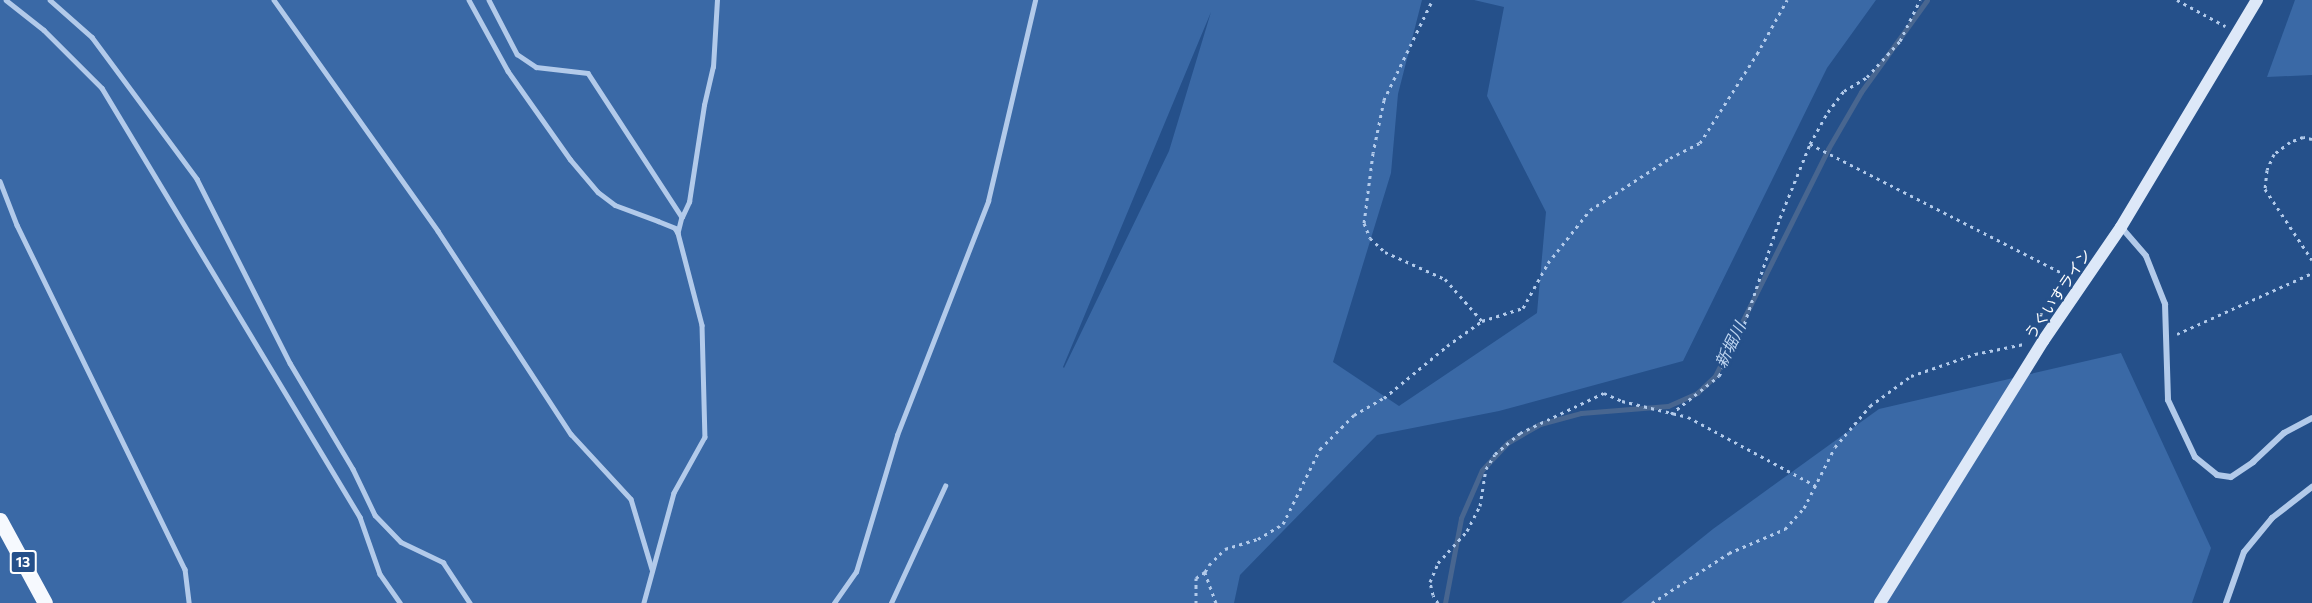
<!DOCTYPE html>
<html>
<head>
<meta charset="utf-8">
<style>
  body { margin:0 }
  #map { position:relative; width:2312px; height:603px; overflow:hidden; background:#25508a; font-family:Commissioner,"Noto Sans JP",sans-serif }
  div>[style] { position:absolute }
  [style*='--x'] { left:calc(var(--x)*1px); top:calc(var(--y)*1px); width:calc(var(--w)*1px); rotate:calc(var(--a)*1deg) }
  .green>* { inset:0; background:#3a69a6 }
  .stream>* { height:5px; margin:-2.5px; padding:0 2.5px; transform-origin:2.5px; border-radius:2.5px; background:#486690 }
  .path>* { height:3px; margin-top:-1.5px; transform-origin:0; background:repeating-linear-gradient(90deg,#b2caea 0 3px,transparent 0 7.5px) }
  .lane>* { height:4.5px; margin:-2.25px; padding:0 2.25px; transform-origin:2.25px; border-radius:2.25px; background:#b2caea }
  .street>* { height:6px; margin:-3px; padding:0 3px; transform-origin:3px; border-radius:3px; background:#b2caea }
  .secondary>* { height:12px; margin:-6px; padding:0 6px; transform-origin:6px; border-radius:6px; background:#dde8f8 }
  .primary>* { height:15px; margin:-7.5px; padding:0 7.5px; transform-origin:7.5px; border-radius:7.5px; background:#f6f9fe }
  span { translate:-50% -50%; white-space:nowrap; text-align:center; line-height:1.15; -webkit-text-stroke:4.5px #25508a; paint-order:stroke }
  .shield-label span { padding:2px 4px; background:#25508a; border:2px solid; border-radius:4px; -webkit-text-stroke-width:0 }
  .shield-label { font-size:14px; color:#fff; font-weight:700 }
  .street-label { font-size:15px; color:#fff }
  .water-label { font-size:16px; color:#bed5f1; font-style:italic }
</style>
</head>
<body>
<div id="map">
  <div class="green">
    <div style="clip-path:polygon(evenodd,0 0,1422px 0,1398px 94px,1391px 173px,1333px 362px,1399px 406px,1537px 313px,1546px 212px,1487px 96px,1504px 7px,1474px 0,1876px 0,1827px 68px,1683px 361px,1499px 411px,1377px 435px,1240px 575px,1234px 603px,0 603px,0 0,1211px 12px,1169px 151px,1064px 368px,1063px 367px,1211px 12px)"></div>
    <div style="clip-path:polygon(2295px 0,2312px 0,2312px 75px,2267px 77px)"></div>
    <div style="clip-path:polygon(2121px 353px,2211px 548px,2192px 603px,1621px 603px,1713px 529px,1879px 409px)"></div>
  </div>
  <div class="stream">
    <div style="--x:1445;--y:603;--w:86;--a:-79.3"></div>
    <div style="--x:1461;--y:518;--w:52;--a:-66.4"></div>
    <div style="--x:1482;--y:470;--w:37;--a:-47"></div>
    <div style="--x:1507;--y:443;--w:38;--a:-30"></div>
    <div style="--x:1540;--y:424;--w:42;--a:-15"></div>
    <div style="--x:1581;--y:413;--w:87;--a:-4.6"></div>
    <div style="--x:1668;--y:406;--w:32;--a:-24"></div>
    <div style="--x:1697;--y:393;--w:25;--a:-43"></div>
    <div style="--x:1715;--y:376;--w:254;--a:-63.5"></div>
    <div style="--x:1828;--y:149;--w:66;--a:-59.9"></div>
    <div style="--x:1861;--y:92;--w:113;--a:-54.3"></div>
  </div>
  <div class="path">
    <div style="--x:2177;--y:0;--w:55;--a:28.4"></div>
    <div style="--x:1431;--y:3;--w:108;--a:115.9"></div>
    <div style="--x:1384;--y:100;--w:54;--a:101.7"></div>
    <div style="--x:1373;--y:153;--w:71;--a:97.3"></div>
    <div style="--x:1364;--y:223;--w:16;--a:68"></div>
    <div style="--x:1370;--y:238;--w:21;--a:43"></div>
    <div style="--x:1385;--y:252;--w:66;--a:24.2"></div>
    <div style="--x:1445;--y:279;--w:56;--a:48.6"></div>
    <div style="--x:2312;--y:139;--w:9;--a:-167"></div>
    <div style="--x:2303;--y:137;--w:14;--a:159"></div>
    <div style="--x:2290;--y:142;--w:20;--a:143"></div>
    <div style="--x:2274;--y:154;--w:17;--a:114"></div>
    <div style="--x:2267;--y:170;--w:19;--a:96"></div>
    <div style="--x:2265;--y:189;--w:85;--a:56.5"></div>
    <div style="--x:1810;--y:144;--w:292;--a:27.1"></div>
    <div style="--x:2177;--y:334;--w:148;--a:-24.3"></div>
    <div style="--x:1671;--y:414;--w:61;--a:-38.4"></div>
    <div style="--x:1719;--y:376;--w:51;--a:-62.9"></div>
    <div style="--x:1742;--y:331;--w:119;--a:-71.4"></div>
    <div style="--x:1780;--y:218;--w:80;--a:-67.9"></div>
    <div style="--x:1810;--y:144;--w:37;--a:-61"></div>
    <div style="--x:1828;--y:112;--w:26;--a:-53"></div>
    <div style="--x:1844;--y:91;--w:27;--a:-31"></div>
    <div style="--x:1867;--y:77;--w:49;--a:-47.5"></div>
    <div style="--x:1900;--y:41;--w:46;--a:-64"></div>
    <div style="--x:1196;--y:603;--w:25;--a:-90"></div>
    <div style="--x:1196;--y:578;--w:11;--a:-34"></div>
    <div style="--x:1216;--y:603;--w:33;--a:-110"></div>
    <div style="--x:1205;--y:572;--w:8;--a:-60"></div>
    <div style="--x:1209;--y:565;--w:23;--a:-45"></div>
    <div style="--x:1225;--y:549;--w:34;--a:-17"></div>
    <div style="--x:1258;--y:539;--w:29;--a:-31"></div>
    <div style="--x:1283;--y:524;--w:84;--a:-63.7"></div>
    <div style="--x:1320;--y:449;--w:48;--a:-45"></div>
    <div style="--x:1354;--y:415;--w:34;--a:-30"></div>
    <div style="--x:1384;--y:398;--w:82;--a:-39.5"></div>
    <div style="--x:1447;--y:346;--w:43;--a:-35.5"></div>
    <div style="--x:1482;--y:321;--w:43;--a:-17.6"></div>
    <div style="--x:1523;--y:308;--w:51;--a:-60.9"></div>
    <div style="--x:1548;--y:263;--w:68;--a:-51.6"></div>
    <div style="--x:1590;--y:210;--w:95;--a:-33"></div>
    <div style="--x:1670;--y:158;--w:34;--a:-27"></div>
    <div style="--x:1700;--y:143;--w:106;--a:-57.4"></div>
    <div style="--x:1757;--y:54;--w:62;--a:-60.9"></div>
    <div style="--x:1438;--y:603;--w:9;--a:-122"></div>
    <div style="--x:1433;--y:595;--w:13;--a:-103"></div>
    <div style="--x:1430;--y:582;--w:21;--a:-67"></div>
    <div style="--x:1438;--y:563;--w:43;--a:-47.8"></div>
    <div style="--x:1467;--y:531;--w:28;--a:-63"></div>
    <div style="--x:1480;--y:506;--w:37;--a:-81"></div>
    <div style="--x:1486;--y:469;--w:17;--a:-59"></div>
    <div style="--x:1495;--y:454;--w:33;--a:-40"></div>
    <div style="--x:1520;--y:433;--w:93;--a:-25.5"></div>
    <div style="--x:1604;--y:393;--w:20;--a:24"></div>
    <div style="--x:1622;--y:401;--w:68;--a:13.6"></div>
    <div style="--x:1688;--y:417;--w:145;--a:28.3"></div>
    <div style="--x:1652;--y:603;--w:92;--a:-33"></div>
    <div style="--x:1729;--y:553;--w:61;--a:-23.2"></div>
    <div style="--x:1785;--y:529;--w:28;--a:-48"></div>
    <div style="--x:1804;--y:508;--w:68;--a:-63.1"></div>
    <div style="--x:1835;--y:447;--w:54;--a:-49.5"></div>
    <div style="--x:1870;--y:406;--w:51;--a:-36.2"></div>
    <div style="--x:1911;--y:376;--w:68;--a:-19"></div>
    <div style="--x:1975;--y:354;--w:50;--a:-11.5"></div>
  </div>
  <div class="lane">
    <div style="--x:6;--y:0;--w:48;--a:38.3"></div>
    <div style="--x:44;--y:30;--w:82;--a:45"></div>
    <div style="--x:102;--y:88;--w:501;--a:58.98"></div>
    <div style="--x:360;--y:517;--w:60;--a:70.7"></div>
    <div style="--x:380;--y:574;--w:35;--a:55"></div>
    <div style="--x:50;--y:0;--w:56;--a:41.4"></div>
    <div style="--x:92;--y:37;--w:177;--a:53.5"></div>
    <div style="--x:197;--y:179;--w:206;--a:63.2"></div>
    <div style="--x:290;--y:363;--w:123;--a:59.3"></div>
    <div style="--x:353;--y:469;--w:51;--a:64.4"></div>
    <div style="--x:375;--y:515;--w:37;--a:46"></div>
    <div style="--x:401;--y:542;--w:47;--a:25.5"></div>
    <div style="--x:443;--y:562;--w:49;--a:56.6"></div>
    <div style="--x:274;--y:0;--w:283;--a:54.6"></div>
    <div style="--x:438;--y:231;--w:243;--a:56.8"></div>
    <div style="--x:571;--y:434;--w:88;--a:47.3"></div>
    <div style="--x:631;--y:499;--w:73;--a:73.3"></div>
    <div style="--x:469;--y:0;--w:81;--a:61.2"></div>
    <div style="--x:508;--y:71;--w:108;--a:54.8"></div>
    <div style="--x:570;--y:159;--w:43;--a:49.7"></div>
    <div style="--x:598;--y:192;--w:21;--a:37"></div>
    <div style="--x:615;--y:205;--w:46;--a:20.4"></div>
    <div style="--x:658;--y:221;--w:18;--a:22"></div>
    <div style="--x:675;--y:228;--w:6;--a:59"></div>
    <div style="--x:489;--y:0;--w:61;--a:62.6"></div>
    <div style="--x:517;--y:54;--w:23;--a:34"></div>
    <div style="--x:536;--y:67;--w:52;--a:6.6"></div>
    <div style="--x:588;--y:73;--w:172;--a:56.9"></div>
    <div style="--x:682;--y:217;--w:16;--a:104"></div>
    <div style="--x:678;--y:233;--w:95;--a:75.4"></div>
    <div style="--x:702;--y:325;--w:112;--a:88.5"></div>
    <div style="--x:705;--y:437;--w:64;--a:119"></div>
    <div style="--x:674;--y:493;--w:114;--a:105.3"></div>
    <div style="--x:0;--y:181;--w:47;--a:68.9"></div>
    <div style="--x:17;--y:225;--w:383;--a:64"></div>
    <div style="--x:185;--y:569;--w:34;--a:83"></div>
    <div style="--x:682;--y:217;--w:17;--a:-65"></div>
    <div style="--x:689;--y:202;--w:98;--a:-81.2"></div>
    <div style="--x:704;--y:105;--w:39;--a:-77"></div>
    <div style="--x:713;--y:67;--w:67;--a:-86.6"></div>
    <div style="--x:834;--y:603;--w:38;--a:-55"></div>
    <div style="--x:856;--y:572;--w:143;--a:-73.3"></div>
    <div style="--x:897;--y:435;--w:251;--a:-68.7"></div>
    <div style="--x:988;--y:201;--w:206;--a:-76.8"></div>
    <div style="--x:891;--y:603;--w:129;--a:-65.2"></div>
  </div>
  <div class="street">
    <div style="--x:2121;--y:227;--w:38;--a:49"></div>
    <div style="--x:2146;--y:256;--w:52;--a:68.4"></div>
    <div style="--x:2165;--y:304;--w:96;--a:88.2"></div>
    <div style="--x:2168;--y:400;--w:63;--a:64.7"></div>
    <div style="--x:2195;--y:457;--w:28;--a:39"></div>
    <div style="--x:2217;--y:475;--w:14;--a:8"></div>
    <div style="--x:2231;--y:477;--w:27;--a:-34"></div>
    <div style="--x:2253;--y:462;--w:42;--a:-43.1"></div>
    <div style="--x:2284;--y:433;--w:32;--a:-28"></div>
    <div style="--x:2226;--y:603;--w:54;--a:-70.6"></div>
    <div style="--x:2244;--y:552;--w:44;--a:-50.5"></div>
    <div style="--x:2272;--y:518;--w:51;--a:-37.8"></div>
  </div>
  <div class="secondary">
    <div style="--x:1880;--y:603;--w:309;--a:-58.1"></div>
    <div style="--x:2043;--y:341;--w:138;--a:-55.6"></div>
    <div style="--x:2121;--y:227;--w:265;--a:-59.1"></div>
  </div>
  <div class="primary">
    <div style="--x:0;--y:520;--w:94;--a:61.5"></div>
  </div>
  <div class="shield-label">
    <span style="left:23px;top:562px">13</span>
  </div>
  <div class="street-label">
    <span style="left:2058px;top:294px;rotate:-56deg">うぐいすライン</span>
  </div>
  <div class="water-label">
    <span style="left:1730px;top:345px;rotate:-64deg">新堀川</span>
  </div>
</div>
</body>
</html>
